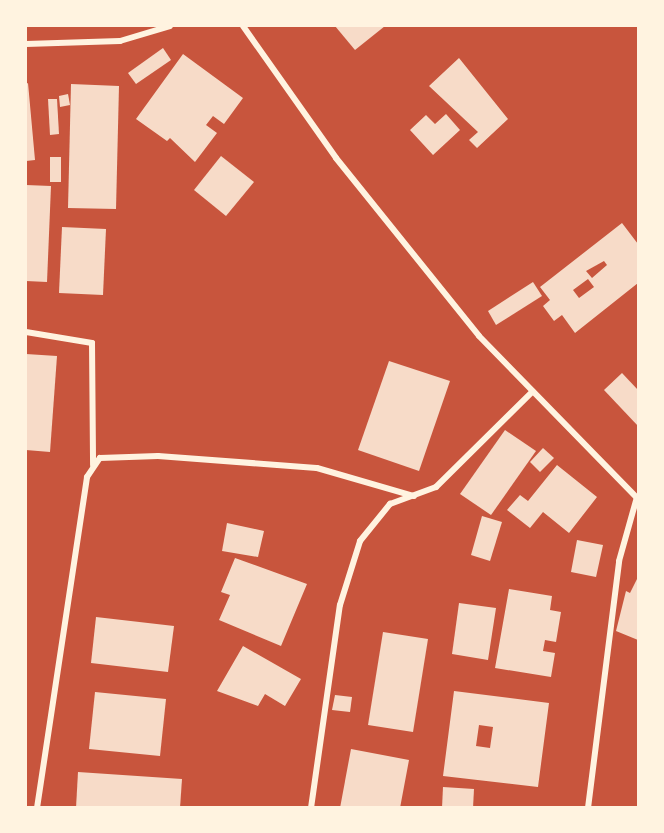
<!DOCTYPE html>
<html>
<head>
<meta charset="utf-8">
<style>
  body { margin:0 }
  #map { position:relative; width:664px; height:833px; overflow:hidden; background:#c8553d; font-family:"Archivo Narrow",sans-serif }
  div>[style] { position:absolute }
  [style*='--x'] { left:calc(var(--x)*1px); top:calc(var(--y)*1px); width:calc(var(--w)*1px); rotate:calc(var(--a)*1deg) }
  .building>* { inset:0; background:#f7dbc8 }
  .minor>* { height:6px; margin:-3px; padding:0 3px; transform-origin:3px; border-radius:3px; background:#fff3e0 }
  span { translate:-50% -50%; white-space:nowrap; text-align:center; line-height:1.15; -webkit-text-stroke:4.5px #fff3e0; paint-order:stroke }
  .frame { position:absolute; inset:0; border:27px solid #fff3e0; pointer-events:none }
</style>
</head>
<body>
<div id="map">
  <div class="building">
    <div style="clip-path:polygon(335px 26px,385px 26px,355px 50px)"></div>
    <div style="clip-path:polygon(163px 48px,171px 60px,136px 84px,128px 73px)"></div>
    <div style="clip-path:polygon(183px 54px,243px 98px,224px 124px,213px 116px,206px 125px,217px 133px,195px 162px,170px 138px,167px 141px,136px 119px)"></div>
    <div style="clip-path:polygon(459px 58px,508px 119px,477px 148px,469px 140px,478px 132px,429px 86px)"></div>
    <div style="clip-path:polygon(28px 83px,35px 160px,26px 161px,26px 84px)"></div>
    <div style="clip-path:polygon(71px 84px,119px 86px,116px 209px,68px 208px)"></div>
    <div style="clip-path:polygon(68px 94px,70px 105px,60px 107px,59px 96px)"></div>
    <div style="clip-path:polygon(48px 99px,57px 99px,59px 134px,50px 135px)"></div>
    <div style="clip-path:polygon(446px 114px,460px 130px,433px 155px,410px 130px,426px 115px,435px 124px)"></div>
    <div style="clip-path:polygon(221px 156px,254px 182px,226px 216px,194px 190px)"></div>
    <div style="clip-path:polygon(50px 157px,61px 157px,61px 182px,50px 182px)"></div>
    <div style="clip-path:polygon(26px 185px,51px 186px,47px 282px,26px 281px)"></div>
    <div style="clip-path:polygon(evenodd,622px 223px,638px 244px,638px 283px,575px 333px,562px 315px,554px 321px,543px 306px,550px 300px,540px 287px,622px 223px,604px 261px,607px 265px,592px 278px,586px 271px,604px 261px,622px 223px,588px 279px,594px 287px,579px 298px,573px 290px,588px 279px)"></div>
    <div style="clip-path:polygon(62px 227px,106px 229px,103px 295px,59px 293px)"></div>
    <div style="clip-path:polygon(533px 282px,542px 296px,496px 325px,488px 311px)"></div>
    <div style="clip-path:polygon(26px 354px,57px 356px,50px 452px,26px 450px)"></div>
    <div style="clip-path:polygon(389px 361px,450px 381px,419px 471px,358px 450px)"></div>
    <div style="clip-path:polygon(622px 373px,638px 390px,638px 426px,604px 390px)"></div>
    <div style="clip-path:polygon(505px 430px,536px 451px,491px 515px,460px 494px)"></div>
    <div style="clip-path:polygon(543px 448px,554px 458px,540px 472px,530px 462px)"></div>
    <div style="clip-path:polygon(557px 465px,597px 497px,569px 533px,543px 512px,530px 528px,507px 510px,520px 495px,528px 501px)"></div>
    <div style="clip-path:polygon(482px 516px,502px 522px,490px 561px,471px 555px)"></div>
    <div style="clip-path:polygon(227px 523px,264px 531px,258px 557px,222px 551px)"></div>
    <div style="clip-path:polygon(577px 540px,603px 545px,596px 577px,571px 572px)"></div>
    <div style="clip-path:polygon(235px 558px,307px 584px,281px 646px,219px 620px,230px 595px,221px 592px)"></div>
    <div style="clip-path:polygon(638px 577px,638px 640px,616px 631px,626px 591px,630px 593px)"></div>
    <div style="clip-path:polygon(509px 589px,552px 596px,550px 610px,561px 612px,556px 642px,545px 640px,543px 651px,555px 653px,551px 677px,495px 668px)"></div>
    <div style="clip-path:polygon(459px 603px,496px 608px,488px 660px,452px 654px)"></div>
    <div style="clip-path:polygon(96px 617px,174px 626px,168px 672px,91px 663px)"></div>
    <div style="clip-path:polygon(383px 632px,428px 639px,413px 732px,368px 725px)"></div>
    <div style="clip-path:polygon(243px 646px,301px 679px,285px 706px,265px 694px,258px 706px,217px 691px)"></div>
    <div style="clip-path:polygon(evenodd,454px 691px,549px 703px,538px 787px,443px 776px,454px 691px,479px 725px,493px 727px,490px 748px,476px 746px,479px 725px)"></div>
    <div style="clip-path:polygon(95px 692px,166px 699px,160px 756px,89px 749px)"></div>
    <div style="clip-path:polygon(335px 695px,352px 697px,350px 712px,332px 710px)"></div>
    <div style="clip-path:polygon(351px 749px,409px 760px,400px 808px,340px 808px)"></div>
    <div style="clip-path:polygon(78px 772px,182px 779px,180px 808px,76px 808px)"></div>
    <div style="clip-path:polygon(443px 787px,474px 789px,473px 808px,442px 808px)"></div>
  </div>
  <div class="minor">
    <div style="--x:243;--y:26;--w:161;--a:54.8"></div>
    <div style="--x:336;--y:158;--w:228;--a:51.2"></div>
    <div style="--x:479;--y:336;--w:228;--a:45.7"></div>
    <div style="--x:26;--y:44;--w:94;--a:-1.8"></div>
    <div style="--x:120;--y:41;--w:52;--a:-16.7"></div>
    <div style="--x:26;--y:332;--w:67;--a:9.5"></div>
    <div style="--x:92;--y:343;--w:122;--a:89.5"></div>
    <div style="--x:37;--y:808;--w:335;--a:-81.4"></div>
    <div style="--x:87;--y:477;--w:23;--a:-56"></div>
    <div style="--x:100;--y:458;--w:58;--a:-2"></div>
    <div style="--x:158;--y:456;--w:159;--a:4.3"></div>
    <div style="--x:317;--y:468;--w:101;--a:16.1"></div>
    <div style="--x:311;--y:808;--w:205;--a:-81.9"></div>
    <div style="--x:340;--y:605;--w:67;--a:-72.6"></div>
    <div style="--x:360;--y:541;--w:48;--a:-51"></div>
    <div style="--x:390;--y:504;--w:49;--a:-20.3"></div>
    <div style="--x:436;--y:487;--w:136;--a:-44.7"></div>
    <div style="--x:588;--y:808;--w:249;--a:-82.8"></div>
    <div style="--x:619;--y:561;--w:66;--a:-74.3"></div>
  </div>
  <div class="frame"></div>
</div>
</body>
</html>
